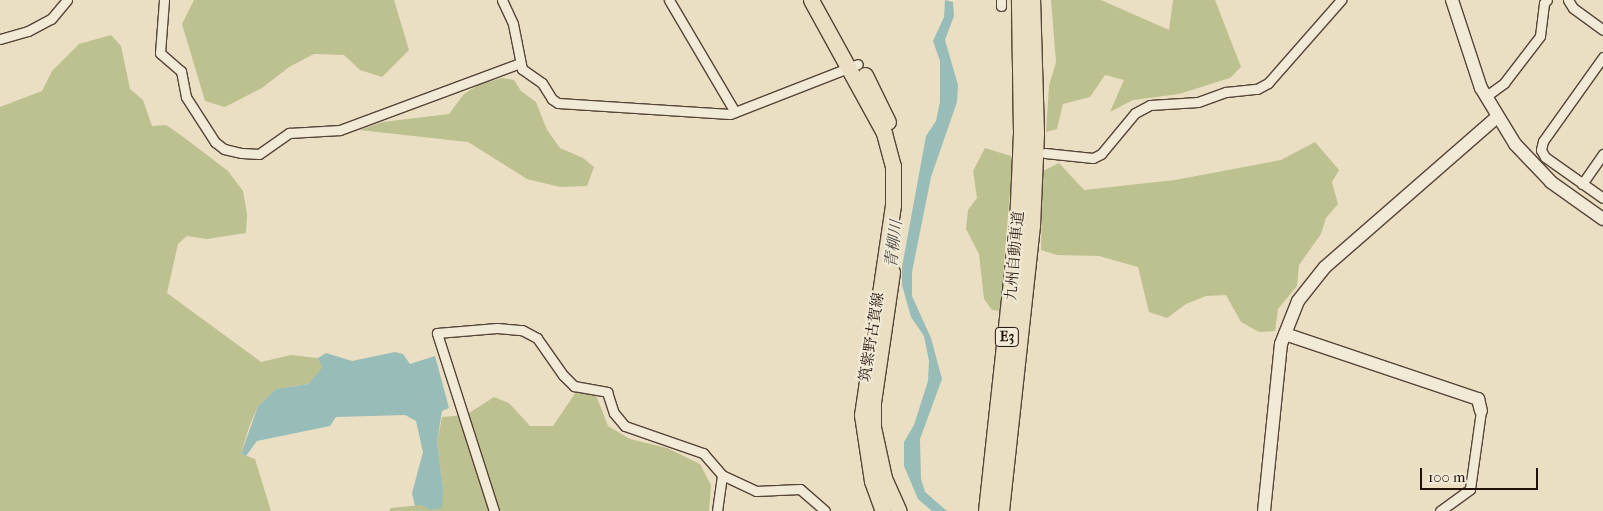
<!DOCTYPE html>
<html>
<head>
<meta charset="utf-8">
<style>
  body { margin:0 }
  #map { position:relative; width:1603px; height:511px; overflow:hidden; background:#eadfc2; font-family:"IM FELL French Canon","Noto Serif JP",serif }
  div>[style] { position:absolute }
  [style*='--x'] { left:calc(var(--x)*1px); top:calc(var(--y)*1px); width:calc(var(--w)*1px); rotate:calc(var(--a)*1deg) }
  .green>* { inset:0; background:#bdc08f }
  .water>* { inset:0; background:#98bcb8 }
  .roads { filter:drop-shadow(1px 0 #564438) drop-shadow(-1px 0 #564438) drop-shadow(0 1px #564438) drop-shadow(0 -1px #564438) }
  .street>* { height:9px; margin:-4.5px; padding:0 4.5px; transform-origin:4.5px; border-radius:4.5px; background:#f1ead7 }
  .secondary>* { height:12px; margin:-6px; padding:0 6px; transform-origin:6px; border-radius:6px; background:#f1ead7 }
  .primary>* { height:15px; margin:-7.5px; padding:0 7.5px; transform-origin:7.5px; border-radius:7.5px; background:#eadfc2 }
  .highway>* { height:16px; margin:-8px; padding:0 8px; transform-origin:8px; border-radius:8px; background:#eadfc2 }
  span { translate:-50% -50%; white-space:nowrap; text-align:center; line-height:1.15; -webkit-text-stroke:4px #f1ead7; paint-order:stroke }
  .shield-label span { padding:1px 4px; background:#f1ead7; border:1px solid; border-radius:4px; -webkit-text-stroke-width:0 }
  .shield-label { font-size:14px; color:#24110a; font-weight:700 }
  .street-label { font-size:15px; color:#24110a }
  .water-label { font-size:16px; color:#4d4d47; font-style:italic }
  .scale { position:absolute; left:1420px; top:468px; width:118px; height:22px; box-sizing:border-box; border:2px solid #24110a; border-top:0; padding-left:6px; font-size:15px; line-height:18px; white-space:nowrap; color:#24110a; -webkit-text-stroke:4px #f1ead7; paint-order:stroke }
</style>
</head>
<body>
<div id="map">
  <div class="green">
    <div style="clip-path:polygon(194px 0,394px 0,409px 50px,382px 77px,360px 70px,344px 55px,314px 54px,289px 67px,262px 88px,225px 107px,205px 101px,182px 24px)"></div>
    <div style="clip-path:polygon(1051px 0,1101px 0,1169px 30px,1173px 0,1215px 0,1241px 67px,1230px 78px,1179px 94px,1133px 100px,1110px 112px,1124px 80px,1105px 75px,1090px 97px,1063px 104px,1057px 129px,1046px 132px,1049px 86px,1056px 62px)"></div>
    <div style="clip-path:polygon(111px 35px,121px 46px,130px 89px,143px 100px,152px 126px,166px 125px,182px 136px,228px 171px,243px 191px,247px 214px,246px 233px,207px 239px,187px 236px,178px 244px,167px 293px,261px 362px,291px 355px,318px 358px,323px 368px,308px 384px,276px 389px,258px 406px,249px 427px,241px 454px,255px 459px,271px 511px,0 511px,0 107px,42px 91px,52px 71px,79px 44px)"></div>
    <div style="clip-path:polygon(502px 78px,514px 80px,521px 91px,536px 102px,547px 130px,560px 148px,583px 158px,594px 167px,587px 186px,560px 187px,527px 179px,468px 142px,359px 130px,383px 122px,449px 114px,464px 94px,480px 84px)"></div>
    <div style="clip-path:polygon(1315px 142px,1339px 170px,1332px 182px,1338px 204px,1326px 218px,1321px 234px,1299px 265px,1297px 286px,1278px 309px,1275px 331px,1259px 332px,1241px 322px,1226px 295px,1206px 296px,1186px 304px,1167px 318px,1149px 312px,1138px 267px,1099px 256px,1057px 255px,1041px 250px,1043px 171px,1059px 163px,1084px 190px,1175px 180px,1281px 160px)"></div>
    <div style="clip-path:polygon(985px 148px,1011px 156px,1012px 167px,1000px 311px,992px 310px,984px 299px,979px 254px,966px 229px,968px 210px,977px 198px,973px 171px)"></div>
    <div style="clip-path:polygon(578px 389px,596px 395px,608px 426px,630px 439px,667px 448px,700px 464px,711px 485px,709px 511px,389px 511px,391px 508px,422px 505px,443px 487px,437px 442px,442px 417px,466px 415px,494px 397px,509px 403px,530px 426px,553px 426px)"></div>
  </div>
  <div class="water">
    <div style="clip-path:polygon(945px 0,953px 2px,954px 16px,945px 40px,958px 85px,957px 102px,931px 177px,912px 272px,912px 296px,931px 338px,942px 379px,920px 439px,921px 479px,925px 492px,947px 511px,932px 511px,918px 499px,904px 466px,904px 442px,914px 425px,928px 381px,929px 361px,924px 336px,911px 317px,902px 285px,902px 267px,926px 136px,936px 121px,940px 102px,940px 61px,933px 41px,944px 17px)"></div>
    <div style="clip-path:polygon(395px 352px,403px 354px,410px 364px,435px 356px,449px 408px,442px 411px,437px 442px,443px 487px,442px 508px,430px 510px,422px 505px,415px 506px,412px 493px,423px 452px,416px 421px,405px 415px,336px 417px,330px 426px,257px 441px,246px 456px,241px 454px,258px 406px,276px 389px,308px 384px,322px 368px,318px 358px,326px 353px,352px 361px)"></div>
  </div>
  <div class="roads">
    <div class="street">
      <div style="--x:164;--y:0;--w:53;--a:94.3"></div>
      <div style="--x:160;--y:53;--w:28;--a:41"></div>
      <div style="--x:181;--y:71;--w:26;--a:79"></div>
      <div style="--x:186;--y:97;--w:54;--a:57.2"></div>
      <div style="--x:215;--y:142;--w:11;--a:38"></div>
      <div style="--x:224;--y:149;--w:18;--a:13"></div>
      <div style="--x:242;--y:153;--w:17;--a:3"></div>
      <div style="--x:259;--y:154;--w:37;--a:-35"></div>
      <div style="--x:289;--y:133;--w:51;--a:-3.4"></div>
      <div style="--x:340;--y:130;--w:192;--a:-20.4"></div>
      <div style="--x:502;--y:0;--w:26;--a:65"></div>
      <div style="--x:513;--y:24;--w:46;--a:78.7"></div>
      <div style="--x:522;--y:69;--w:24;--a:35"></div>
      <div style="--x:542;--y:83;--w:19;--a:58"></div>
      <div style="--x:552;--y:99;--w:7;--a:34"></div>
      <div style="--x:558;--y:103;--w:172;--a:3.7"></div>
      <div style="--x:730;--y:114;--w:137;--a:-21.3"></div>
      <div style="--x:669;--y:0;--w:130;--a:59.5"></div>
      <div style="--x:1001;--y:0;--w:6;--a:90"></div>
      <div style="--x:1568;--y:0;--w:9;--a:58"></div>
      <div style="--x:1573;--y:8;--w:37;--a:36"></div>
      <div style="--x:0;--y:39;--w:29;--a:-16"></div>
      <div style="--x:28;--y:31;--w:26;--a:-28"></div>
      <div style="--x:51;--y:19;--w:25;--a:-50"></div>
      <div style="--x:1603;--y:57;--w:103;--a:125.5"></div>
      <div style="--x:1543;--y:141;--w:9;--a:103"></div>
      <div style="--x:1541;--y:150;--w:8;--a:60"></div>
      <div style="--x:1545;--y:157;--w:71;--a:35.3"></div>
      <div style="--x:1485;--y:97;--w:24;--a:-36"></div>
      <div style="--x:1504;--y:83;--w:59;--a:-52.5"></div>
      <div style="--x:1540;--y:36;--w:33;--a:-83"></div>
      <div style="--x:1544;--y:3;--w:4;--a:-45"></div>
      <div style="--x:1045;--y:153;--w:48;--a:5.9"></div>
      <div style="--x:1093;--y:158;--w:9;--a:-27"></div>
      <div style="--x:1101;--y:154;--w:53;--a:-50.3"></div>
      <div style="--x:1135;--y:113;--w:17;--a:-28"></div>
      <div style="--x:1150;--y:105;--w:48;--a:-3.6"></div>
      <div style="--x:1198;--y:102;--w:30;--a:-20"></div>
      <div style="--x:1226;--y:92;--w:31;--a:-6"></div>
      <div style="--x:1257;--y:89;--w:13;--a:-29"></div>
      <div style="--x:1268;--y:83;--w:111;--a:-48.7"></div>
      <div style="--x:1582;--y:184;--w:37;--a:-55"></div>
      <div style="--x:494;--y:511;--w:187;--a:-107.8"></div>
      <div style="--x:437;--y:333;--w:60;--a:-4.8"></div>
      <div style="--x:497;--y:328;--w:25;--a:5"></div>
      <div style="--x:522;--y:330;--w:17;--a:28"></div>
      <div style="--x:537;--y:338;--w:45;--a:54.9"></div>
      <div style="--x:563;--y:375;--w:16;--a:45"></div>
      <div style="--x:574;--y:386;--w:34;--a:10"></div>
      <div style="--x:607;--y:392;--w:22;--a:72"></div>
      <div style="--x:614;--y:413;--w:17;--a:50"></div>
      <div style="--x:625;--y:426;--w:83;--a:19.1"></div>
      <div style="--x:703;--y:453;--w:29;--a:49"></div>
      <div style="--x:722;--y:475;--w:38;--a:25"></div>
      <div style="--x:756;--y:491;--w:44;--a:-2.6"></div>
      <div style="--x:800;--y:489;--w:33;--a:41"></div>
      <div style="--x:717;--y:511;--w:36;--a:-82"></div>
      <div style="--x:1440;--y:511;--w:37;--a:-36"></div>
      <div style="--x:1470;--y:489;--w:79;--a:-82"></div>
    </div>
    <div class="secondary">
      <div style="--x:1452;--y:0;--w:93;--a:71.8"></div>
      <div style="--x:1481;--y:88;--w:66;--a:58.7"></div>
      <div style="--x:1515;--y:144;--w:52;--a:46.5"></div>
      <div style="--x:1551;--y:182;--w:64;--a:35.4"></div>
      <div style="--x:1285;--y:334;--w:204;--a:18.6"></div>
      <div style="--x:1478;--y:399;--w:12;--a:76"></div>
      <div style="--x:1264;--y:511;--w:168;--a:-84.2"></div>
      <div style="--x:1281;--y:344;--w:46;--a:-68.4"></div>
      <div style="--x:1298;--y:301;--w:43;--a:-51.5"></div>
      <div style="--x:1325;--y:267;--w:228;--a:-41.1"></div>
    </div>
    <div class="primary">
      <div style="--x:811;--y:0;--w:152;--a:61.2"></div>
      <div style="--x:884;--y:133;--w:34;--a:75"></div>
      <div style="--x:893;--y:166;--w:39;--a:90"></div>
      <div style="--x:893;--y:205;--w:212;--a:98.4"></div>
      <div style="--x:862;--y:415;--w:67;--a:81.4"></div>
      <div style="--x:872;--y:481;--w:32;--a:70"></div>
      <div style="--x:865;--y:75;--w:52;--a:63.9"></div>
      <div style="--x:892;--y:272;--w:131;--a:98.3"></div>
      <div style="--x:873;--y:402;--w:25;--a:90"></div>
      <div style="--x:873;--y:427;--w:52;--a:77.8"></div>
      <div style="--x:884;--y:478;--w:36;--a:66"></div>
    </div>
    <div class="highway">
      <div style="--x:987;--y:511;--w:288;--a:-83.8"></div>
      <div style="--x:1018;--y:225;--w:93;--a:-87.5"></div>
      <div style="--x:1022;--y:132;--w:132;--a:-90.9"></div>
      <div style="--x:1001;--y:511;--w:287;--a:-83.8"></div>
      <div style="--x:1032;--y:226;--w:93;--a:-87.5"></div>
      <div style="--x:1036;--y:133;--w:133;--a:-91.7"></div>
    </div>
  </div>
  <div class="shield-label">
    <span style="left:1007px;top:337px">E3</span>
  </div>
  <div class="street-label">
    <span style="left:1015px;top:256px;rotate:-85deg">九州自動車道</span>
    <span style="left:872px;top:337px;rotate:-81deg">筑紫野古賀線</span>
  </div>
  <div class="water-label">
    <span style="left:894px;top:244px;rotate:-83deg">青柳川</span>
  </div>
  <div class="scale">100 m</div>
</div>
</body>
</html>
